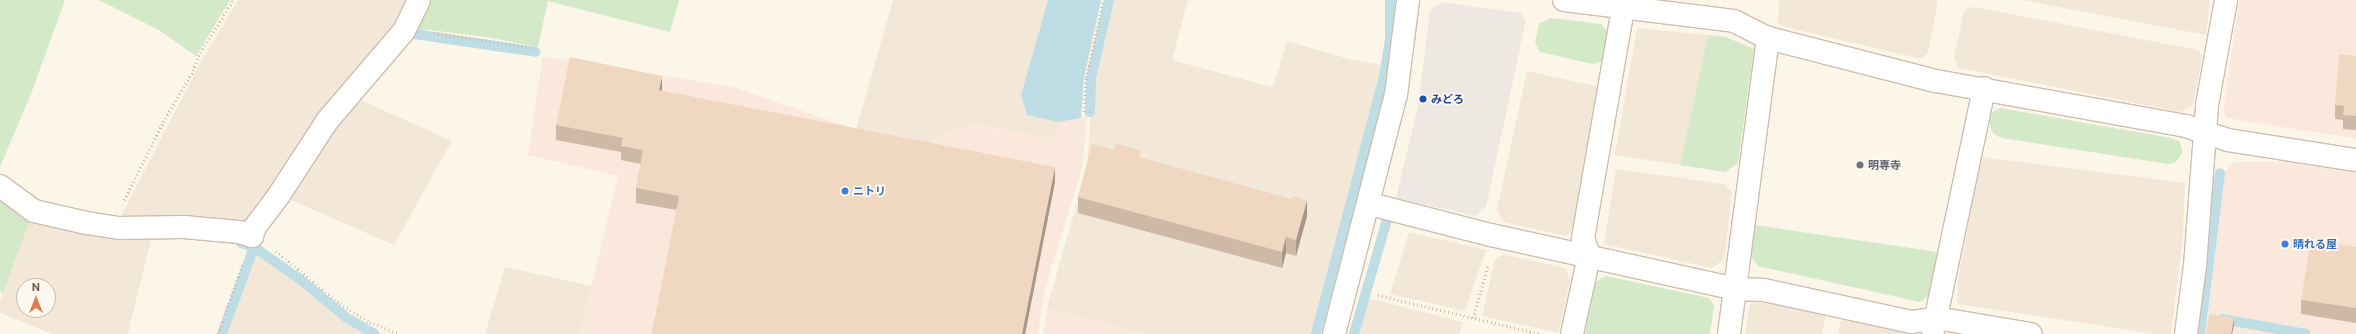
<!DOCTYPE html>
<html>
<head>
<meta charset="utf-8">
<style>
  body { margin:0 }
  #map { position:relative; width:2356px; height:334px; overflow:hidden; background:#fcf6e9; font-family:Commissioner,"Noto Sans JP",sans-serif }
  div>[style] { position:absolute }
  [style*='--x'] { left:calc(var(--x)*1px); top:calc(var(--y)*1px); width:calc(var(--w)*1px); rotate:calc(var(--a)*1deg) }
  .residential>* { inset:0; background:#f3e8d8 }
  .commercial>* { inset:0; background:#fbe8dd }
  .industrial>* { inset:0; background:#ede8e2 }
  .green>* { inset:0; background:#d3e9c7 }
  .water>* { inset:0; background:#bedde5 }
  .stream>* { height:10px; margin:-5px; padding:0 5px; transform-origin:5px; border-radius:5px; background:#bedde5 }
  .path>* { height:2.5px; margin-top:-1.25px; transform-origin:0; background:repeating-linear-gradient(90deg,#d6baa4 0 1px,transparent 0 4px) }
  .roads { filter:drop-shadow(1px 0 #cebeaf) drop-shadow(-1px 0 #cebeaf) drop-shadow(0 1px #cebeaf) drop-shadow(0 -1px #cebeaf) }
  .minor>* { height:22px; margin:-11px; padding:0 11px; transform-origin:11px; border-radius:11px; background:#fff }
  .wall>* { inset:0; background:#ceb9a7 }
  .shaded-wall>* { inset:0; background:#a89688 }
  .building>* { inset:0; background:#f0d7c2 }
  .dots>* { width:11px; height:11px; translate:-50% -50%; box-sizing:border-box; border:2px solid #fef9ef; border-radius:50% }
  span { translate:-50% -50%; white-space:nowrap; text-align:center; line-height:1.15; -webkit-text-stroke:3.5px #fef9ef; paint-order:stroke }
  .transit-label { font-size:11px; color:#164399; font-weight:700 }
  .left { translate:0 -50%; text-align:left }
  .worship-label { font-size:11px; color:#5b616d; font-weight:700 }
  .shop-label { font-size:11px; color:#366cbe; font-weight:700 }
  .north { position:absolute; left:16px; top:278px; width:40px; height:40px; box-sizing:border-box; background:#fef9ef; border:1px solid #c8bbae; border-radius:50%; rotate:0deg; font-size:11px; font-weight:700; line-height:16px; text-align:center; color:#765e4d }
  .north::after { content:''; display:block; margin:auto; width:14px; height:18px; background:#e07b53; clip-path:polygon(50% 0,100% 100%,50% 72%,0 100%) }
</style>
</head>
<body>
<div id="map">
  <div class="residential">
    <div style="clip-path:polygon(238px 0,410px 0,392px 29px,332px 97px,243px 227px,118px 222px,202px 59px)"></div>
    <div style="clip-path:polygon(893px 0,1048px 0,1021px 95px,1027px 115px,1058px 122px,1054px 139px,974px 124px,945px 134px,913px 154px,856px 129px)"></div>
    <div style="clip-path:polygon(1111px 0,1188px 0,1172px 60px,1273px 87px,1287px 41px,1349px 59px,1383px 65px,1312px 334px,1143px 334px,1047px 308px,1087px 168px,1093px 79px)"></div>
    <div style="clip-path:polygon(1779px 0,1938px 0,1928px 53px,1922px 59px,1785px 27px,1778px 23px)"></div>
    <div style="clip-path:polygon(2022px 0,2210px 0,2206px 35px)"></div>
    <div style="clip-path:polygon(1975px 7px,2198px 50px,2202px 56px,2193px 105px,2180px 112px,1959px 68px,1954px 58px,1964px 11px,1968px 8px)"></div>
    <div style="clip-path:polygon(1637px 28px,1708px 35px,1680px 165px,1615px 155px)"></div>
    <div style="clip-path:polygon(1527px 71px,1600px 87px,1575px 228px,1566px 236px,1504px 222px,1497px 210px)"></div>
    <div style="clip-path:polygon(356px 98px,452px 141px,394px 245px,284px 197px)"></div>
    <div style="clip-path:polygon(1981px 157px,2185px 183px,2183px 235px,2171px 334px,2156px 334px,1957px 304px,1958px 280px)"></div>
    <div style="clip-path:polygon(1616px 169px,1725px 184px,1732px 193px,1724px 259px,1712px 268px,1604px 244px)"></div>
    <div style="clip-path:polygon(evenodd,30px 221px,115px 238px,151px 239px,128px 334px,52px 334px,0 313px,0 301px,30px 221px,24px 286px,48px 286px,48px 310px,24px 310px,24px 286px)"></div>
    <div style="clip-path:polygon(1409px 232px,1486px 250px,1465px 311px,1390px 294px)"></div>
    <div style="clip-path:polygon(255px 250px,299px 281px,330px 308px,366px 332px,365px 334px,225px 334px)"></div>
    <div style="clip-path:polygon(1503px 254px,1565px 268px,1570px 280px,1559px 333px,1482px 316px,1495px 259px)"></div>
    <div style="clip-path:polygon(505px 267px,592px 286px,580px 334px,485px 334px)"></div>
    <div style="clip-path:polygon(1367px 298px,1463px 322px,1459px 334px,1357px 334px)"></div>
    <div style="clip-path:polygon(1762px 301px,1826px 316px,1822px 334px,1745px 334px,1750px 304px)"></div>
    <div style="clip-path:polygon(1845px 319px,1911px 334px,1838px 334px,1841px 321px)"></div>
  </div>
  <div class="commercial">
    <div style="clip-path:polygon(2239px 0,2356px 0,2356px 139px,2227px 118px,2223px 112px)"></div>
    <div style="clip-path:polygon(543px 56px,732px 87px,856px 129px,913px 154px,945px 134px,974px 124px,1054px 139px,1058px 122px,1087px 115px,1082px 168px,1045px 289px,1038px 334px,580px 334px,618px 176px,528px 155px)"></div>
    <div style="clip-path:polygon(2234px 162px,2287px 162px,2356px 173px,2356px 334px,2316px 334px,2205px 314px,2223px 174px)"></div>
    <div style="clip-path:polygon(1047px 308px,1143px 334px,1043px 334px)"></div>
    <div style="clip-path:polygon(2205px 318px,2300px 334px,2203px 334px)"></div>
  </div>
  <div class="industrial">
    <div style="clip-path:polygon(1442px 2px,1520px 13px,1526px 20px,1486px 207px,1475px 216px,1396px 198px,1418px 106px,1430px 11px)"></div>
  </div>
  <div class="green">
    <div style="clip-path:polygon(0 0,65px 0,31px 94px,0 167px)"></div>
    <div style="clip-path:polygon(99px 0,230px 0,196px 56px,159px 30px)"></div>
    <div style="clip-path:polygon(427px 0,679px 0,670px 32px,548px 1px,538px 47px,486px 37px,430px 30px,412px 30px)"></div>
    <div style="clip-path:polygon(1551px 18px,1601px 24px,1609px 34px,1604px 61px,1593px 64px,1540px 52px,1535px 43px,1539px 24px)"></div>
    <div style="clip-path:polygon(1708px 35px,1726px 37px,1754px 49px,1738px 163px,1725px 172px,1680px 165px)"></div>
    <div style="clip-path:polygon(2000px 108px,2171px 138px,2179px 141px,2183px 152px,2176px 162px,2169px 164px,2001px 138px,1993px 133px,1990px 126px,1990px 117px,1994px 111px)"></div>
    <div style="clip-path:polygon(0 197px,30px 221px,3px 293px,0 291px)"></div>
    <div style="clip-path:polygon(1755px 225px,1938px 252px,1931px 294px,1920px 302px,1758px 266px,1750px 256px)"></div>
    <div style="clip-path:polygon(1606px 276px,1709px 298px,1714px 306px,1710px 334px,1585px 334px,1595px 282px)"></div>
  </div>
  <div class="water">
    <div style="clip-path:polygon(1048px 0,1101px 0,1084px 78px,1081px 118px,1058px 122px,1027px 115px,1021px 95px)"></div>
  </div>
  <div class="stream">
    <div style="--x:401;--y:32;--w:136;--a:8.4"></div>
    <div style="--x:1090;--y:112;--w:34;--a:-88"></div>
    <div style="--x:1091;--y:78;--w:80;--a:-77"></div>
    <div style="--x:241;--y:243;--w:14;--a:17"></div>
    <div style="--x:254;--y:247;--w:57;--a:35.1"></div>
    <div style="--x:301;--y:280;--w:60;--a:39.6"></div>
    <div style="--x:347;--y:318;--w:32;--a:30"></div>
    <div style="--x:2222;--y:319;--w:85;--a:10.1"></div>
    <div style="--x:222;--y:334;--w:93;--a:-69.8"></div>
    <div style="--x:1316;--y:334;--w:266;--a:-75.2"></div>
    <div style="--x:1384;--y:77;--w:36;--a:-81"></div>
    <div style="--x:1390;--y:41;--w:41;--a:-90"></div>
    <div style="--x:1354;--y:334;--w:116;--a:-73.9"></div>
    <div style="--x:2200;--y:334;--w:162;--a:-82.9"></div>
  </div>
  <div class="path">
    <div style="--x:434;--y:33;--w:103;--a:8.4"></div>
    <div style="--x:1090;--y:112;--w:6;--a:180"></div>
    <div style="--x:1084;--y:112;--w:34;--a:-87"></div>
    <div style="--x:1086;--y:78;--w:80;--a:-77.7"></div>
    <div style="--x:124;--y:200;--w:87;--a:-63.4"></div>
    <div style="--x:163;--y:122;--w:59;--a:-59.5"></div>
    <div style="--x:193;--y:71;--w:16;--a:-72"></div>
    <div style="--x:198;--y:56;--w:66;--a:-58"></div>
    <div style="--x:276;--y:251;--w:83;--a:39.6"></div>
    <div style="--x:340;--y:304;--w:35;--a:31"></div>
    <div style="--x:370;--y:322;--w:31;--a:22"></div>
    <div style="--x:1378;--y:295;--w:167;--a:13.5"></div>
    <div style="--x:1473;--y:318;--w:55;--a:-74.2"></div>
    <div style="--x:218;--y:334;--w:75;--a:-70.6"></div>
  </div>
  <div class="roads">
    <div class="minor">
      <div style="--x:1564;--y:0;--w:171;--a:7"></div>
      <div style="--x:1734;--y:21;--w:38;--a:27"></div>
      <div style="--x:1768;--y:38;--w:173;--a:14.4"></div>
      <div style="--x:1936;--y:81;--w:254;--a:10.2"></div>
      <div style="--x:2186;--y:126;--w:44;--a:18.4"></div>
      <div style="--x:2228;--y:140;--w:130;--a:8.9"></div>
      <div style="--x:0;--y:186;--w:42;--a:36.3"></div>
      <div style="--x:34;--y:211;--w:54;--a:12.8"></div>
      <div style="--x:87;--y:223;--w:32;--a:9"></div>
      <div style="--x:119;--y:228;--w:65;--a:-0.9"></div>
      <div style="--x:184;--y:227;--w:55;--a:5.2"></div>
      <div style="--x:239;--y:232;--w:14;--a:17"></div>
      <div style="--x:252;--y:236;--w:9;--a:-72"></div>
      <div style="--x:255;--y:227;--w:40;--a:-53"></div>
      <div style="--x:279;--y:195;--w:88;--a:-57"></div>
      <div style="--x:327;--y:121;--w:118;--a:-49.5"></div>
      <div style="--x:404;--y:31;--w:34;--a:-64"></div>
      <div style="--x:1370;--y:204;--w:125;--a:14.4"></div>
      <div style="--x:1491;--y:235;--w:251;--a:12.4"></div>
      <div style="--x:1736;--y:289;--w:28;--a:2"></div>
      <div style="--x:1764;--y:290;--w:151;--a:12.2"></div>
      <div style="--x:1912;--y:322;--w:24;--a:-9"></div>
      <div style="--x:1936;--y:318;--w:96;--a:9.6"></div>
      <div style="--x:1933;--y:331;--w:248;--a:-78.1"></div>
      <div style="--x:1334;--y:334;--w:247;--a:-75.5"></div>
      <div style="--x:1396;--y:95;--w:96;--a:-82.8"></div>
      <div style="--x:1572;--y:334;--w:80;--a:-77.7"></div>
      <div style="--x:1589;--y:256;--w:19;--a:-108"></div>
      <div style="--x:1583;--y:238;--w:233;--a:-80.1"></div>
      <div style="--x:1729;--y:334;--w:299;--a:-82.5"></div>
      <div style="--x:2186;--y:334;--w:69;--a:-82.5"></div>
      <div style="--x:2195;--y:266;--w:161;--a:-85.7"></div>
      <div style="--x:2207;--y:105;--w:107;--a:-79.7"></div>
    </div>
  </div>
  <div class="wall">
    <div style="clip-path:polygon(2356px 56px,2356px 130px,2343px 129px,2343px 120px,2335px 119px,2335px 105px)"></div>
    <div style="clip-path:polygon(662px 91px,1055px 182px,1025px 334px,652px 334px,677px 210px,636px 203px,636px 188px,641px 164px,621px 160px,621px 152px,556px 140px,556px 125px)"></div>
    <div style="clip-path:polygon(1140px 158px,1307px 216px,1296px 256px,1286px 253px,1282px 268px,1078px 213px,1078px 197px)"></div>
    <div style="clip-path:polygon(2356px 247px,2356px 323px,2301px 314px,2301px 300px)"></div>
  </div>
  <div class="shaded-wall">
    <div style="clip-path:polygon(662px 76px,662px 90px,659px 105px,659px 90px)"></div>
    <div style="clip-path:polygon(1055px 167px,1055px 182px,1025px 334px,1022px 334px)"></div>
    <div style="clip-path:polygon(1307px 200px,1307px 216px,1296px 256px,1296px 240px)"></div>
    <div style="clip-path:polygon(1286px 237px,1286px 253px,1282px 268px,1282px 252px)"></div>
    <div style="clip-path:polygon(2234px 318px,2234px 325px,2232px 334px,2231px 334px)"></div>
  </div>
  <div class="building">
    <div style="clip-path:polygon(2339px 54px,2356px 56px,2356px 116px,2343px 115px,2344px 106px,2335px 105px)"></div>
    <div style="clip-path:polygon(570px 57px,662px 76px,659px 90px,1055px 167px,1022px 334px,652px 334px,679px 196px,636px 188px,643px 150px,621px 146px,623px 138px,556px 125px)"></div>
    <div style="clip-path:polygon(1115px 143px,1140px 150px,1139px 157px,1292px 199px,1293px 196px,1307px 200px,1296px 240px,1286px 237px,1282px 252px,1078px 197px,1092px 144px,1114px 150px)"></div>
    <div style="clip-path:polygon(2311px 240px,2356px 247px,2356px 308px,2301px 300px)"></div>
    <div style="clip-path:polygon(2209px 314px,2234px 318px,2231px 334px,2206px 334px)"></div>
  </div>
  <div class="dots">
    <div style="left:1423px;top:99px;background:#1a4fb4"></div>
    <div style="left:1860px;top:165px;background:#6b7280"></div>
    <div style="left:845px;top:191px;background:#3f7fe0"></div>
    <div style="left:2285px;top:244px;background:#3f7fe0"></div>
  </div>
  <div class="transit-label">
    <span class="left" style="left:1431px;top:99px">みどろ</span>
  </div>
  <div class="worship-label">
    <span class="left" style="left:1868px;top:165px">明専寺</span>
  </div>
  <div class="shop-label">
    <span class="left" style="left:853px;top:191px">ニトリ</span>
    <span class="left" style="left:2293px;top:244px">晴れる屋</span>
  </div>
  <div class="north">N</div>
</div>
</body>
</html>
